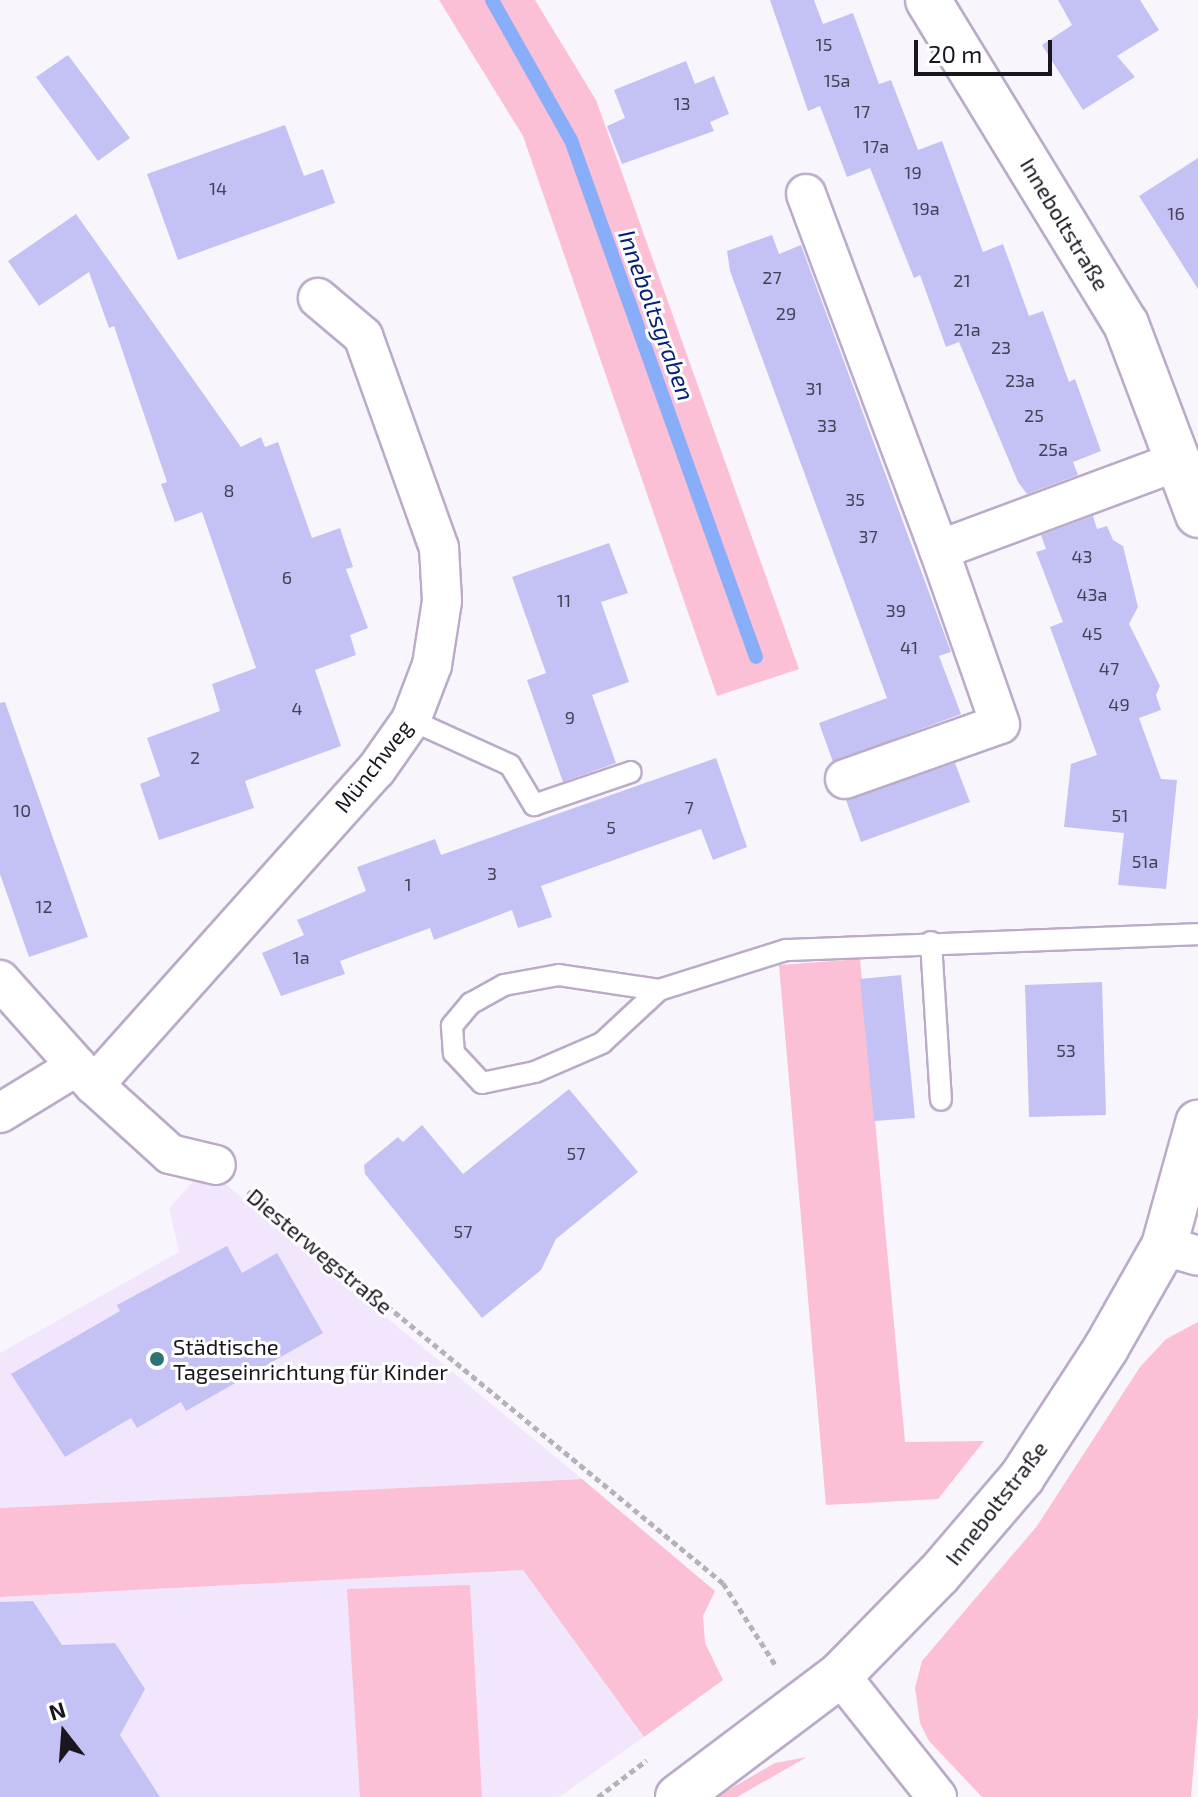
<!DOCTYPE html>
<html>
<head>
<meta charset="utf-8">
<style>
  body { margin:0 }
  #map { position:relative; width:1198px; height:1797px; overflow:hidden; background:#f9f5fc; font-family:"Exo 2",sans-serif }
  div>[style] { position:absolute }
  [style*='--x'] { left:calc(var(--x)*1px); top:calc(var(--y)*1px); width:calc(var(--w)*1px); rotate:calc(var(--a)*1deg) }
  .built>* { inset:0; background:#f2e6fc }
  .green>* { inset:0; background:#fbc0d6 }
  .stream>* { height:14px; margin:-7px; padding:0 7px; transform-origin:7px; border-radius:7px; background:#89aef9 }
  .building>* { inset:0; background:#c4c2f4 }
  .path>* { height:5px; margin-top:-2.5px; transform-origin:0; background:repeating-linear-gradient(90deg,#b6b1ba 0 6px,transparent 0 10px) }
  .roads { filter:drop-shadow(2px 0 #bbabc8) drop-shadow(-2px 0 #bbabc8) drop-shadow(0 2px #bbabc8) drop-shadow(0 -2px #bbabc8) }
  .lane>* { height:20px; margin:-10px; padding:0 10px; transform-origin:10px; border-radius:10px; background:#fff }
  .street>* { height:38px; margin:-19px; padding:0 19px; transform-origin:19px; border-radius:19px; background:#fff }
  .secondary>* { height:44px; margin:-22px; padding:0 22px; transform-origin:22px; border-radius:22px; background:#fff }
  .dots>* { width:22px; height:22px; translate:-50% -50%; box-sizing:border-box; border:4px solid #fff; border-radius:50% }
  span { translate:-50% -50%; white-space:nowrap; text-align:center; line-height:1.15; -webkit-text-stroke:6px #fff; paint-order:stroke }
  .number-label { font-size:18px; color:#454055 }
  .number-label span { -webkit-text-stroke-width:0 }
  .street-label { font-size:22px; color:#1b1520 }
  .poi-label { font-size:22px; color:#1b1520 }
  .left { translate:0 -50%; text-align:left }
  .water-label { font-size:24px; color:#042175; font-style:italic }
  .north { position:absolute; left:24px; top:1693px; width:80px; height:80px; -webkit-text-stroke:6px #fff; paint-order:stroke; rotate:343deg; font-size:22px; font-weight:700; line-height:32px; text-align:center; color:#1b1520 }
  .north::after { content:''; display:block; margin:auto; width:28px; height:36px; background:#1b1520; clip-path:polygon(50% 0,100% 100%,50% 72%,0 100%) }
  .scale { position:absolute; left:914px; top:40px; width:138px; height:36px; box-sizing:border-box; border:4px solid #1b1520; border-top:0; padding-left:10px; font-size:24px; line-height:28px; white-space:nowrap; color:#1b1520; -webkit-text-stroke:6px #fff; paint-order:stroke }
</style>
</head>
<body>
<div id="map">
  <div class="built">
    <div style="clip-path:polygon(206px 1168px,582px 1479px,0 1508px,0 1353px,179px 1252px,169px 1208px)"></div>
    <div style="clip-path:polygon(523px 1570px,644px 1737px,559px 1797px,0 1797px,0 1597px)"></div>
  </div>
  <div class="green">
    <div style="clip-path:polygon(439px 0,535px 0,596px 100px,799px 669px,717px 696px,523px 136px)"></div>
    <div style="clip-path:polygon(860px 959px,905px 1442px,984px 1441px,938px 1499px,826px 1505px,779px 965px)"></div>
    <div style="clip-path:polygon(1198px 1322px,1198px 1715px,1191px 1797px,982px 1797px,929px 1741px,920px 1723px,915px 1688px,922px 1661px,1037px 1526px,1140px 1367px,1166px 1339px)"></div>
    <div style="clip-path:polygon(582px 1479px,715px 1591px,703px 1616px,705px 1643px,723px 1680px,644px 1737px,523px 1570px,0 1597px,0 1508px)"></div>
    <div style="clip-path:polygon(470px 1585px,482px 1797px,360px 1797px,347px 1589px)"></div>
    <div style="clip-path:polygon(807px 1757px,737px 1797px,716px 1797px,775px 1763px)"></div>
  </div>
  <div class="stream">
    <div style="--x:492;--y:0;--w:161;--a:60.6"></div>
    <div style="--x:571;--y:140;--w:549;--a:70.31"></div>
  </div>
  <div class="building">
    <div style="clip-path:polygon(770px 0,814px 0,823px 24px,853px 13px,879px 84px,891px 80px,918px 150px,942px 141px,983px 252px,1003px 244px,1029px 316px,1043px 311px,1069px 382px,1075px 379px,1101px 451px,1073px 462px,1078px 475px,1027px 494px,1018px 482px,959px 342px,946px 347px,920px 275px,914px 278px,870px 168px,847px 177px,820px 106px,808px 111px)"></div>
    <div style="clip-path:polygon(1058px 0,1140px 0,1159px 30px,1117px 56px,1135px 77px,1083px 110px,1042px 45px,1072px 25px)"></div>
    <div style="clip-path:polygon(68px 55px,130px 138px,98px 161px,36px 77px)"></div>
    <div style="clip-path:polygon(686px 61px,695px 84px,714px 76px,729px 114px,710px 122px,714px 131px,622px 164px,607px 126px,625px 118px,614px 90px)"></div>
    <div style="clip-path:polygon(285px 125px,304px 176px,323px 169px,335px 203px,178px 260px,147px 174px)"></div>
    <div style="clip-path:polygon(1198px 158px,1198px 289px,1139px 196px)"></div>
    <div style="clip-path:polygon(76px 214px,241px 447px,261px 437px,265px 447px,278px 442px,312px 538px,340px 528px,353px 567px,346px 569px,368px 628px,350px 635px,356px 655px,315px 670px,341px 746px,245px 781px,254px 808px,159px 840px,140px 784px,160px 776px,147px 738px,220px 711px,212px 684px,256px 668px,202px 512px,175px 522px,161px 484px,167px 482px,114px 326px,109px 328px,89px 272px,39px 306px,8px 261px)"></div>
    <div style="clip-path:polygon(772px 235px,779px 254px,801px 245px,951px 652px,939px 656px,961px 714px,833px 762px,819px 723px,887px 698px,730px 271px,727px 251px)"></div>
    <div style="clip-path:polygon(1093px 516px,1097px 529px,1107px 526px,1113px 540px,1123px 546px,1138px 607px,1129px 624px,1160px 686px,1156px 695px,1161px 710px,1139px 718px,1161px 779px,1177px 780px,1166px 889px,1118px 885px,1124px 833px,1064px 827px,1071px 764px,1097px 755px,1050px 627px,1063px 622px,1036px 552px,1046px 549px,1041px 535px)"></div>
    <div style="clip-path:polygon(609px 543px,628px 593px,601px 602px,629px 682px,592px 695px,616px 763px,563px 782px,527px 680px,546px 673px,512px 577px)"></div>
    <div style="clip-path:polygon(5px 702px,88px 937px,29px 957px,0 874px,0 703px)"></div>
    <div style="clip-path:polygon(716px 758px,747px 847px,713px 860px,701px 829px,541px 886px,552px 917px,518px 928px,512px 910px,434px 940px,430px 928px,340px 961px,345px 974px,281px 996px,262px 953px,304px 935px,297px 920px,366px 891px,357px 867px,435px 839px,441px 855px)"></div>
    <div style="clip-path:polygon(955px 763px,970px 802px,861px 842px,846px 800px)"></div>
    <div style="clip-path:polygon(901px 975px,915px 1118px,874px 1121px,860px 979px)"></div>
    <div style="clip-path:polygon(1102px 982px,1106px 1115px,1029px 1117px,1025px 985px)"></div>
    <div style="clip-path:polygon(569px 1089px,638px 1172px,556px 1239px,541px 1270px,482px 1318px,365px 1174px,364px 1165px,398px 1137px,403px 1142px,422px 1125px,463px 1174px)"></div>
    <div style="clip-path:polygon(227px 1246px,242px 1273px,277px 1253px,323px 1333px,186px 1411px,181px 1402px,137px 1428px,131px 1418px,65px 1457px,11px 1374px,120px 1311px,117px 1305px)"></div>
    <div style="clip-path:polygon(33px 1601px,62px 1645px,115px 1643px,145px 1689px,120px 1735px,160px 1797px,0 1797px,0 1602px)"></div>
  </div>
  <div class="path">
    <div style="--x:248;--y:1191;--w:616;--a:39.53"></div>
    <div style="--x:723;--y:1583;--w:98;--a:57.4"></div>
    <div style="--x:598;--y:1797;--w:61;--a:-37.1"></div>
  </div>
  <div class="roads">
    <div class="lane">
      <div style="--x:411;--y:720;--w:109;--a:24.4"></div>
      <div style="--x:510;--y:765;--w:47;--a:59"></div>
      <div style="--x:534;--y:805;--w:102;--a:-18.8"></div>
      <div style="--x:931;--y:942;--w:158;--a:86.4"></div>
      <div style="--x:659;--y:990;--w:101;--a:-171.5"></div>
      <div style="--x:559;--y:975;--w:56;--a:169.7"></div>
      <div style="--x:504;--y:985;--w:38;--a:151"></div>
      <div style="--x:471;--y:1003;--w:30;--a:130"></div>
      <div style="--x:452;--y:1026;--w:27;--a:86"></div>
      <div style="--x:454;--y:1053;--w:41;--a:47"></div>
      <div style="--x:482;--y:1083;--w:54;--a:-11.7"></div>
      <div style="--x:535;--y:1072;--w:73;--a:-23.4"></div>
      <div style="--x:602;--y:1043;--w:78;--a:-42.9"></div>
      <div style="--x:659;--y:990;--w:133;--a:-17.5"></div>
      <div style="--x:786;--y:950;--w:412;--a:-2.2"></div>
    </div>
    <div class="street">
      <div style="--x:806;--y:194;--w:380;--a:69.5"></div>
      <div style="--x:939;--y:550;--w:258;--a:-20.4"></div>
      <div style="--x:845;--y:779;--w:164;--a:-19.5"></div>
      <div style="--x:1000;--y:724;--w:184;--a:-109.3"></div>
      <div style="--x:0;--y:980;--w:141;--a:48.2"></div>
      <div style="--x:94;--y:1085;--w:103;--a:42.2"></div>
      <div style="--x:170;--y:1154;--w:47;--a:13.4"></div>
      <div style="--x:94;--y:1085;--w:423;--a:-48.2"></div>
      <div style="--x:376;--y:770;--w:61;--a:-55"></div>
      <div style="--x:411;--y:720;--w:59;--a:-69.1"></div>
      <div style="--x:432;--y:665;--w:65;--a:-81.1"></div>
      <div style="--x:442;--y:601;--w:53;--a:-93.2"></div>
      <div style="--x:439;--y:548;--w:225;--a:-109.7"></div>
      <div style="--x:363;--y:336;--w:59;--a:-139.8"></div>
      <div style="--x:0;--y:1113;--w:90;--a:-31.4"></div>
      <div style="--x:1164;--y:1246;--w:35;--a:16"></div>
      <div style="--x:840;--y:1675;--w:156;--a:51.5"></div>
    </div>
    <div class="secondary">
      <div style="--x:928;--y:0;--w:380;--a:58.6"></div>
      <div style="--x:1126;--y:324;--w:204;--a:69.3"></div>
      <div style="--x:678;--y:1797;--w:203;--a:-37"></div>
      <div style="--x:840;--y:1675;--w:141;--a:-45.6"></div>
      <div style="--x:939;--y:1574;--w:128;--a:-49.4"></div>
      <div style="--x:1022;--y:1477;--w:154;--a:-56.9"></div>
      <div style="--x:1106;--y:1348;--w:117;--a:-60.4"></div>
      <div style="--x:1164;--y:1246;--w:128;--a:-74.5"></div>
    </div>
  </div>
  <div class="dots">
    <div style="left:157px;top:1359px;background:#2a7575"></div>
  </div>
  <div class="number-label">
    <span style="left:824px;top:44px">15</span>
    <span style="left:837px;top:80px">15a</span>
    <span style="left:682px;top:103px">13</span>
    <span style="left:862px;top:111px">17</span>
    <span style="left:876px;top:146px">17a</span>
    <span style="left:913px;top:172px">19</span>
    <span style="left:218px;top:188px">14</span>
    <span style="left:926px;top:208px">19a</span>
    <span style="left:1176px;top:213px">16</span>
    <span style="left:772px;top:277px">27</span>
    <span style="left:962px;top:280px">21</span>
    <span style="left:786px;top:313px">29</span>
    <span style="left:967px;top:329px">21a</span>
    <span style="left:1001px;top:347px">23</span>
    <span style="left:1020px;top:380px">23a</span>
    <span style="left:814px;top:388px">31</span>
    <span style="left:1034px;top:415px">25</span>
    <span style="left:827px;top:425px">33</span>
    <span style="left:1053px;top:449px">25a</span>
    <span style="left:229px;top:490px">8</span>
    <span style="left:855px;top:499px">35</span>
    <span style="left:868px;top:536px">37</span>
    <span style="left:1082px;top:556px">43</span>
    <span style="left:287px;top:577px">6</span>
    <span style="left:1092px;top:594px">43a</span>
    <span style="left:564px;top:600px">11</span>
    <span style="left:896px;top:610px">39</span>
    <span style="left:1092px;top:633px">45</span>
    <span style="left:909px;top:647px">41</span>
    <span style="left:1109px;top:668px">47</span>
    <span style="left:1119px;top:704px">49</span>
    <span style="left:297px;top:708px">4</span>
    <span style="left:570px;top:717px">9</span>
    <span style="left:195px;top:757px">2</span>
    <span style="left:689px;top:807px">7</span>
    <span style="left:22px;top:810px">10</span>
    <span style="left:1120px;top:815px">51</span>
    <span style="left:611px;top:827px">5</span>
    <span style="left:1145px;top:861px">51a</span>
    <span style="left:492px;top:873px">3</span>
    <span style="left:408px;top:884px">1</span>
    <span style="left:44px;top:906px">12</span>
    <span style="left:301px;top:957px">1a</span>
    <span style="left:1066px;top:1050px">53</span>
    <span style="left:576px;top:1153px">57</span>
    <span style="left:463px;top:1231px">57</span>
  </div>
  <div class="street-label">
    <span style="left:1065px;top:224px;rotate:59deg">Inneboltstraße</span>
    <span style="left:373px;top:766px;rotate:-52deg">Münchweg</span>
    <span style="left:320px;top:1251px;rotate:40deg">Diesterwegstraße</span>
    <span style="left:996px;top:1503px;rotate:-52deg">Inneboltstraße</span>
  </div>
  <div class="poi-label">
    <span class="left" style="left:173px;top:1359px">Städtische<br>Tageseinrichtung für Kinder</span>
  </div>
  <div class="water-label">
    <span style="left:657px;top:315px;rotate:70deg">Inneboltsgraben</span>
  </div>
  <div class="north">N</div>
  <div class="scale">20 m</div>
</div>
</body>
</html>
